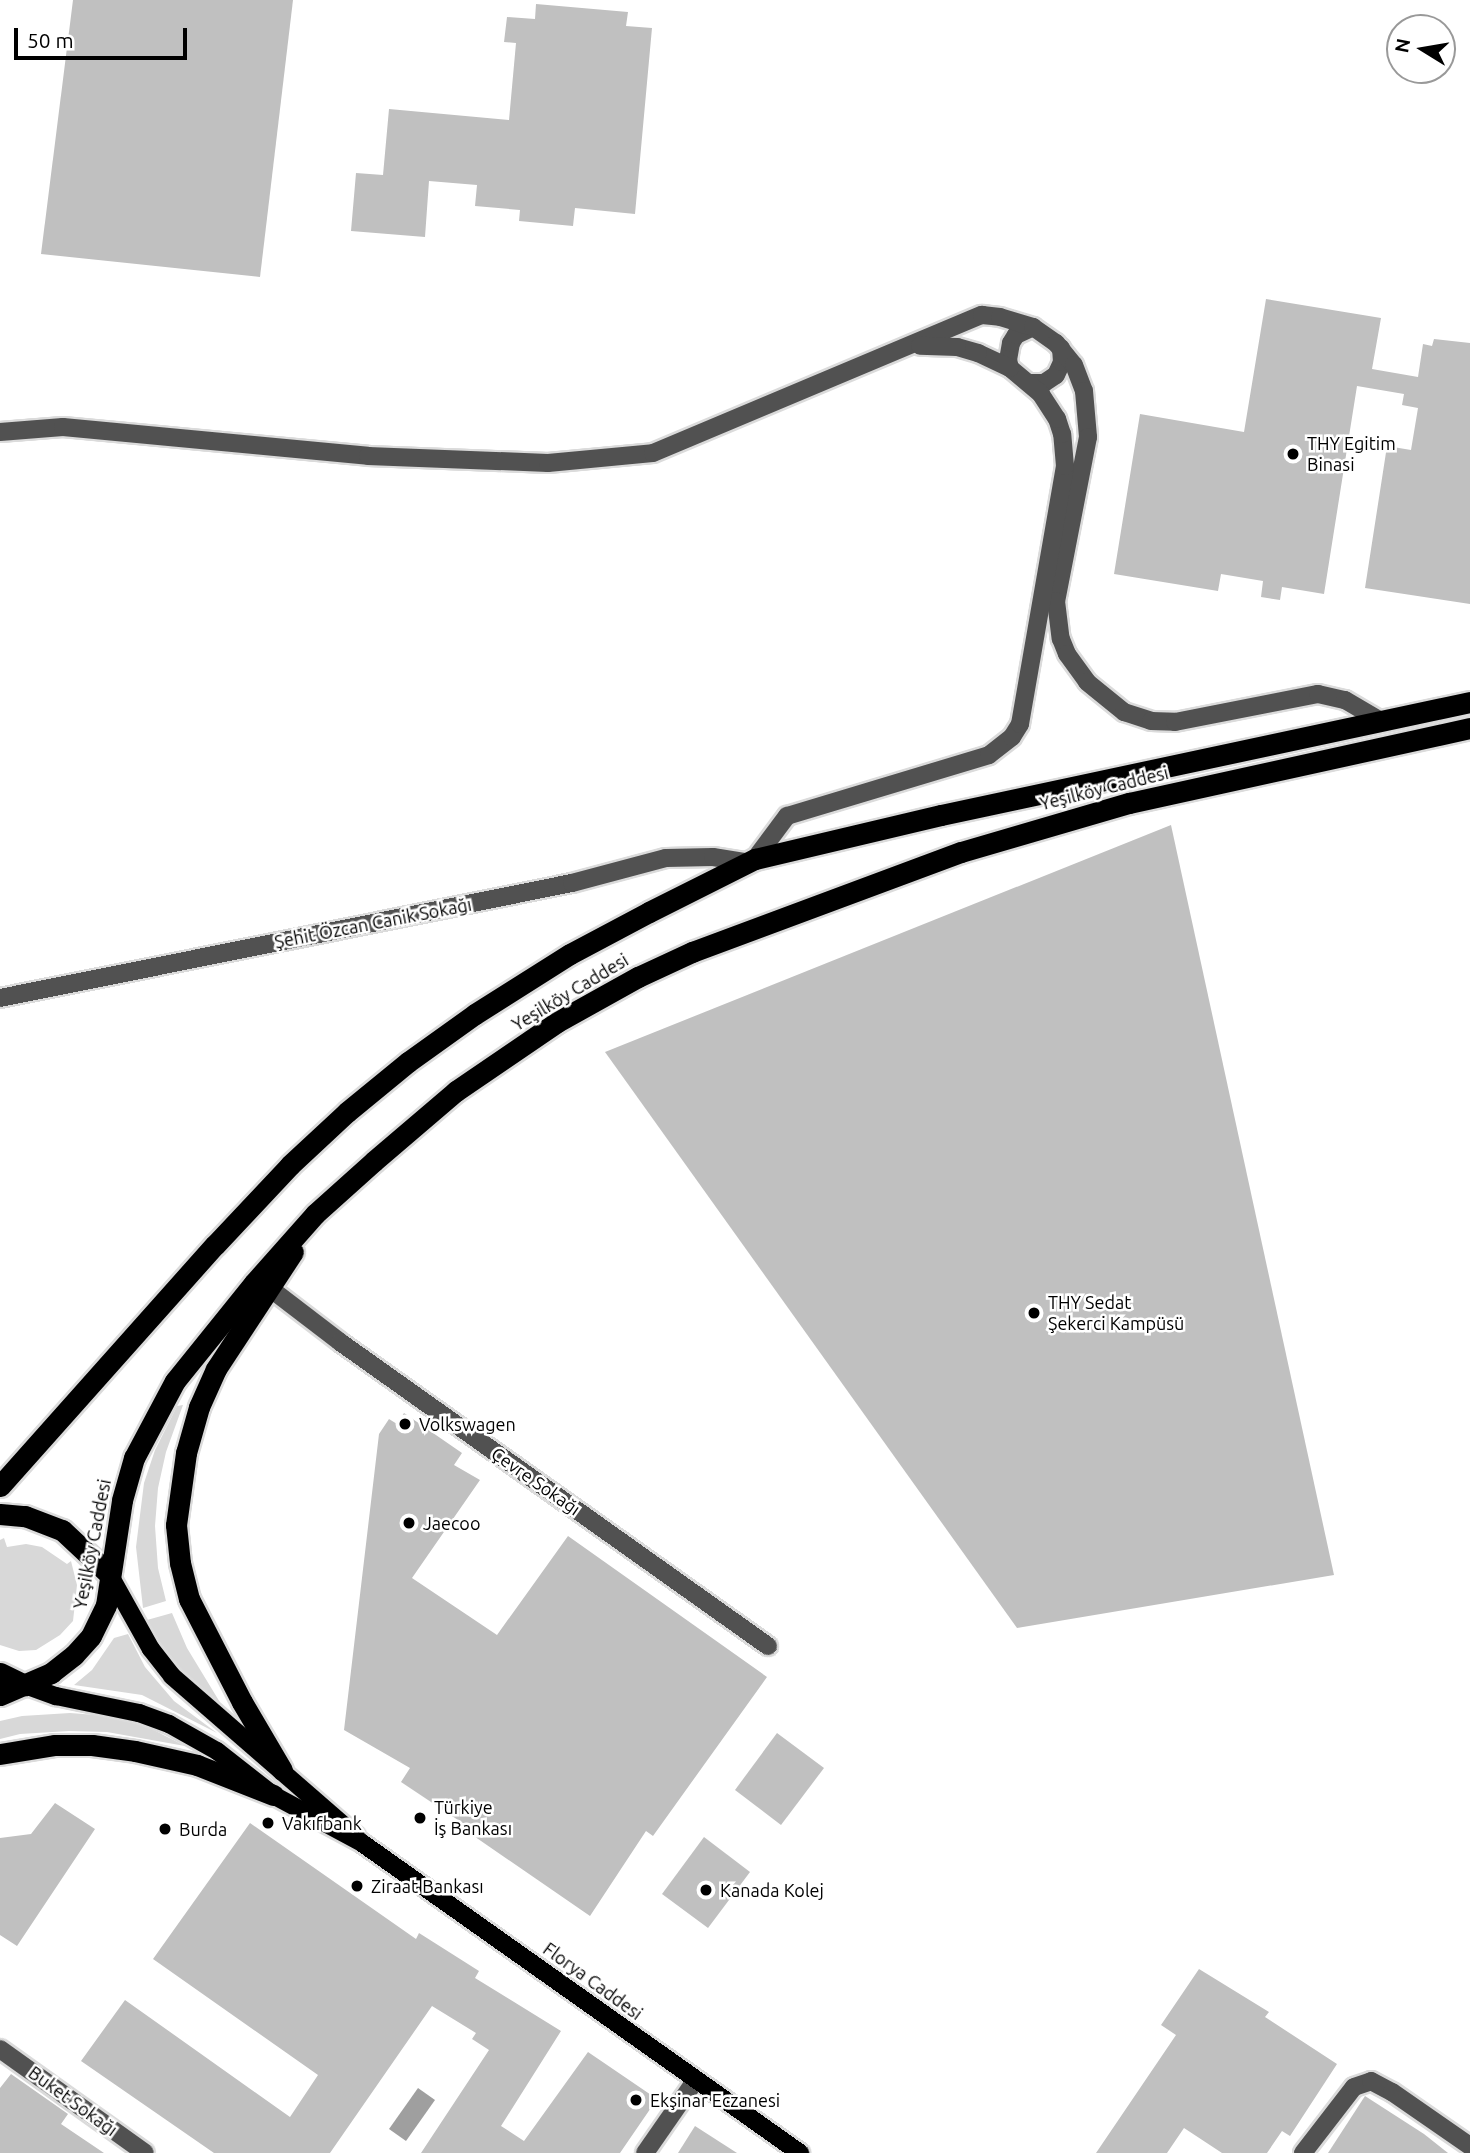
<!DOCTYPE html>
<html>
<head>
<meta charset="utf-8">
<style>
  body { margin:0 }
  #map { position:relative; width:1470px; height:2153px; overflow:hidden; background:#fff; font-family:Ubuntu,sans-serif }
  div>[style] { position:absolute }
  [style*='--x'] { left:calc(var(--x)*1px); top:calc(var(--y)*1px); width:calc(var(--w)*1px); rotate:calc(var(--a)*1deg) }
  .green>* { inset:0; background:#d8d8d8 }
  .water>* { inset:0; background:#9f9f9f }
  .building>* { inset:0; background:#c0c0c0 }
  .roads { filter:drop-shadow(2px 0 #dbdbdb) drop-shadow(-2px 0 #dbdbdb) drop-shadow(0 2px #dbdbdb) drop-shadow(0 -2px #dbdbdb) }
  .minor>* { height:18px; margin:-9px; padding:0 9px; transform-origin:9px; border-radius:9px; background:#515151 }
  .major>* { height:18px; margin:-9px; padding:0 9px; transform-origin:9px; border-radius:9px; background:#000 }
  .highway>* { height:21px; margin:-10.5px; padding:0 10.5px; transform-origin:10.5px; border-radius:10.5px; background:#000 }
  .dots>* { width:19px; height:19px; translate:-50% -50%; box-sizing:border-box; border:4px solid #fff; border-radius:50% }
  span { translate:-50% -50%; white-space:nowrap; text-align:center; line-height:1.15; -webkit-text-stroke:5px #fff; paint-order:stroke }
  .poi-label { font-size:18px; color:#000 }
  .left { translate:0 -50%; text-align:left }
  .street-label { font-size:18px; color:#000 }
  .north { position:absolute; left:1386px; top:14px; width:70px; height:70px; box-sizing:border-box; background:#fff; border:2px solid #999; border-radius:50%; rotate:281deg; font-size:19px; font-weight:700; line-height:28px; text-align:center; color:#000 }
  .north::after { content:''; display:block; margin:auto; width:24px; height:32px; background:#000; clip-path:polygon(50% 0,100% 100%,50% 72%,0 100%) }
  .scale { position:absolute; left:14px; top:28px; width:173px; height:32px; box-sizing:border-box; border:4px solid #000; border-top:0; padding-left:9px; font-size:21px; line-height:24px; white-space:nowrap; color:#000; -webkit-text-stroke:5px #fff; paint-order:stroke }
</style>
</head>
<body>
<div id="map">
  <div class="green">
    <div style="clip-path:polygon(183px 1405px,166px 1452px,158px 1488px,155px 1526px,158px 1568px,166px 1601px,143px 1608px,136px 1547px,144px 1483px,155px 1450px,177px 1406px)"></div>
    <div style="clip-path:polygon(4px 1538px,7px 1547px,26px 1544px,42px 1547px,67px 1564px,71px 1561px,77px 1585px,73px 1621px,60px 1635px,36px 1650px,19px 1651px,0 1645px,0 1540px)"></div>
    <div style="clip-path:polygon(172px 1613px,187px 1648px,224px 1709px,205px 1698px,184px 1678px,167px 1655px,147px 1620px)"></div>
    <div style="clip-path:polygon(128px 1634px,145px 1667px,174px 1701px,217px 1733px,142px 1695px,74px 1685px,92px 1670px,114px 1638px)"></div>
    <div style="clip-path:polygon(70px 1713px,109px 1716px,148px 1727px,185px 1746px,107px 1732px,69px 1731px,20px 1734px,0 1739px,0 1721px,22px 1716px)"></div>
  </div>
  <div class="water">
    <div style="clip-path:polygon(418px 2088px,435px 2100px,406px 2141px,389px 2129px)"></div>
  </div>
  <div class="building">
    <div style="clip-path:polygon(73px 0,293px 0,260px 277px,41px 254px)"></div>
    <div style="clip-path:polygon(536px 4px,628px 12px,626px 26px,652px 28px,635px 214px,575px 208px,573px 226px,519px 221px,520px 210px,475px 206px,477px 185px,429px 181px,425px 237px,351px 231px,356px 173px,383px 175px,389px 109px,509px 120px,516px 43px,504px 42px,507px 17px,535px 19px)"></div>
    <div style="clip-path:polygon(1266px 299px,1381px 318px,1372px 369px,1418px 377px,1423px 344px,1432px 346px,1434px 339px,1470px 343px,1470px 604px,1365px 588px,1387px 446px,1411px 450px,1418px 408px,1402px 405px,1404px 394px,1357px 386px,1324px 594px,1282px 587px,1280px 600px,1261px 597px,1263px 581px,1221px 574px,1218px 591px,1114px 574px,1140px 414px,1244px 432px)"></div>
    <div style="clip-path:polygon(1171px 825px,1334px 1575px,1017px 1628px,605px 1052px)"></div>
    <div style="clip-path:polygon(404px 1413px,462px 1453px,454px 1465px,480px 1480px,412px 1578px,497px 1635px,568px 1536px,767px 1677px,653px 1836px,646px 1831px,590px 1916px,468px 1832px,470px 1828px,401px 1782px,410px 1768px,344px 1730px,379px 1434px,389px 1419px,397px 1424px)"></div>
    <div style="clip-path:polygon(777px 1733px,824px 1768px,781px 1825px,735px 1790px)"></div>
    <div style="clip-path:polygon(55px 1803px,95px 1829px,17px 1946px,0 1935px,0 1838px,31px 1834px)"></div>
    <div style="clip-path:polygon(250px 1823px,416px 1939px,419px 1933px,479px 1971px,475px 1978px,561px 2031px,501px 2126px,524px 2141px,588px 2052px,657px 2099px,620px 2153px,421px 2153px,489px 2050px,472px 2039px,476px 2033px,432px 2006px,330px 2153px,214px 2153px,81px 2061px,125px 2000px,290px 2117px,318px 2075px,153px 1959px)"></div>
    <div style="clip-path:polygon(704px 1837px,750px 1872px,708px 1928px,662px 1894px)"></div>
    <div style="clip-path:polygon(1199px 1969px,1269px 2012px,1265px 2017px,1337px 2064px,1290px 2136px,1282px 2131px,1267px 2153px,1222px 2153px,1184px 2128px,1167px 2153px,1096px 2153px,1176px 2035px,1161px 2025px)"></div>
    <div style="clip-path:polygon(11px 2074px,68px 2114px,61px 2124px,104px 2153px,0 2153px,0 2088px)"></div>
    <div style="clip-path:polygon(1365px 2096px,1424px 2134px,1448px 2153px,1328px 2153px)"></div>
    <div style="clip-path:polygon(695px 2126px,737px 2153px,678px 2153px)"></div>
  </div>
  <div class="roads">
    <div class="minor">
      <div style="--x:1010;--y:368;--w:8;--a:-104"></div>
      <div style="--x:1008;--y:360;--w:17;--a:-80"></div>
      <div style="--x:1011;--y:343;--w:9;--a:-58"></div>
      <div style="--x:1016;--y:335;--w:19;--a:-25"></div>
      <div style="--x:1031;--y:383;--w:13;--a:0"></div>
      <div style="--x:1044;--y:383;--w:14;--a:-34"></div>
      <div style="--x:1056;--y:375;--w:14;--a:-65"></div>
      <div style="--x:1062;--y:362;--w:14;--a:-94"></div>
      <div style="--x:0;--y:432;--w:63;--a:-4.5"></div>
      <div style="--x:63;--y:427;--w:306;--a:5.4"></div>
      <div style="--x:368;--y:456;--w:180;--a:2.2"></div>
      <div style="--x:548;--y:463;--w:105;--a:-5.4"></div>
      <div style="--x:653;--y:453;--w:357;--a:-22.8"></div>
      <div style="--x:982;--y:315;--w:18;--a:6"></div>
      <div style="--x:1000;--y:317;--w:34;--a:17"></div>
      <div style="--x:1033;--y:327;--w:28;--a:35"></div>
      <div style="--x:1056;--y:343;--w:28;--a:51"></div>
      <div style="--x:1074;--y:365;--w:28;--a:69"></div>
      <div style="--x:1084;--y:391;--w:46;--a:85"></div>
      <div style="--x:1088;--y:437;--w:167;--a:101"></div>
      <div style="--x:1056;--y:601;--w:38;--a:83"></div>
      <div style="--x:1061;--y:639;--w:16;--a:68"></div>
      <div style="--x:1067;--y:654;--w:34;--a:54"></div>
      <div style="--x:1087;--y:682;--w:48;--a:39"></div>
      <div style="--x:1124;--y:712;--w:28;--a:18"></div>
      <div style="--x:1151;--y:721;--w:24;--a:2"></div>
      <div style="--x:1175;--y:722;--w:146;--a:-11.1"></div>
      <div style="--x:1318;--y:694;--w:28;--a:13"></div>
      <div style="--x:1345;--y:700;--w:42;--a:30.3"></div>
      <div style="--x:755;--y:859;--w:54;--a:-53.3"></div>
      <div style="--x:787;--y:816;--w:211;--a:-16.8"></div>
      <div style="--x:989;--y:755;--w:29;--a:-38"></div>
      <div style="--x:1012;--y:737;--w:15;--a:-58"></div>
      <div style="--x:1020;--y:724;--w:262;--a:-80.1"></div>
      <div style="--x:1065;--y:466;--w:32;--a:-95"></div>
      <div style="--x:1062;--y:434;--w:16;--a:-108"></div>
      <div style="--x:1057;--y:419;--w:30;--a:-123"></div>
      <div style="--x:1041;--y:394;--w:40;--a:-140"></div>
      <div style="--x:1010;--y:368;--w:35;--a:-155"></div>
      <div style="--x:978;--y:353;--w:22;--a:-164"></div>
      <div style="--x:957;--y:347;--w:37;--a:-178"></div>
      <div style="--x:0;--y:998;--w:583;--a:-11.37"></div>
      <div style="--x:572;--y:883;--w:97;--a:-14.9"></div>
      <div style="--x:666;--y:858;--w:47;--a:-1.2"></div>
      <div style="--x:713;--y:857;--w:33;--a:9"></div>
      <div style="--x:271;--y:1289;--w:87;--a:37.5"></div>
      <div style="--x:340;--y:1342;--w:525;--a:35.39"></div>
      <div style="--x:0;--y:2049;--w:178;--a:35.6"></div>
      <div style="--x:645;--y:2153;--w:88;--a:-55.2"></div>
      <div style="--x:1303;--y:2153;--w:83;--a:-52.3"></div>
      <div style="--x:1354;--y:2087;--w:18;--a:-19"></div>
      <div style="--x:1371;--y:2081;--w:24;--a:28"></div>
      <div style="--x:1392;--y:2092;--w:95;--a:34.7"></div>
    </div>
    <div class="major">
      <div style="--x:109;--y:1574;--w:86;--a:60.8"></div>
      <div style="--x:151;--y:1649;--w:34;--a:52"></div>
      <div style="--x:172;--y:1676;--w:244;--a:41"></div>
      <div style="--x:25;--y:1685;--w:33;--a:20"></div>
      <div style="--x:56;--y:1696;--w:85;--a:11.6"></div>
      <div style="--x:139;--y:1713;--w:32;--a:20"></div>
      <div style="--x:169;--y:1724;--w:55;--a:29.4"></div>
      <div style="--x:217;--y:1751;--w:71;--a:38.2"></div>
      <div style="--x:273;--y:1795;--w:101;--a:28.3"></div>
      <div style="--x:362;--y:1843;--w:537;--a:35.29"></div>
    </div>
    <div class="highway">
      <div style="--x:0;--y:1486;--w:323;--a:-48.3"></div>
      <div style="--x:215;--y:1245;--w:110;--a:-46.8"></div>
      <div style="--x:290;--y:1165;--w:78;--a:-42.9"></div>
      <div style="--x:347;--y:1112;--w:79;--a:-39.3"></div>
      <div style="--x:408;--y:1062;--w:82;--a:-35.6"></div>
      <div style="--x:475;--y:1014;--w:112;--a:-32.3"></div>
      <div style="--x:570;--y:954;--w:89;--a:-28"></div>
      <div style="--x:649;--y:912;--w:119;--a:-26.6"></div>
      <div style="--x:755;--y:859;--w:191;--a:-13.3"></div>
      <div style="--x:941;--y:815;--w:541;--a:-12.06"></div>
      <div style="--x:0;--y:1514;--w:25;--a:5"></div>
      <div style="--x:25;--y:1516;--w:40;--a:21"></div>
      <div style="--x:62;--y:1530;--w:64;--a:43.1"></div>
      <div style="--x:0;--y:1673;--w:28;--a:26"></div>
      <div style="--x:0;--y:1695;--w:56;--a:-23.3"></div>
      <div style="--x:51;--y:1673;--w:29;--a:-38"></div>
      <div style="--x:74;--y:1655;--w:25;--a:-48"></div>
      <div style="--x:91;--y:1636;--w:34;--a:-64"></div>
      <div style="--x:106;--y:1605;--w:106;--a:-81.3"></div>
      <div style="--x:122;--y:1500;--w:44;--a:-74.1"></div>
      <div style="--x:134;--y:1458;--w:87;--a:-62"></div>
      <div style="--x:175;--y:1381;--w:126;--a:-51.1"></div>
      <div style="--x:254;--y:1283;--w:92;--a:-48.5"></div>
      <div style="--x:315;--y:1214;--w:79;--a:-41.9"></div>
      <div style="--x:374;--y:1161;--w:108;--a:-40.5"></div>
      <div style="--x:456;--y:1091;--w:122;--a:-34.3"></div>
      <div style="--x:557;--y:1022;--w:93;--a:-29.1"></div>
      <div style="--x:638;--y:977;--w:60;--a:-24.8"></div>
      <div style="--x:692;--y:952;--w:287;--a:-20.4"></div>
      <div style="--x:961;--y:852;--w:175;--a:-16.3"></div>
      <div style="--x:1129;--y:803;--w:349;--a:-12.4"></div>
      <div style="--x:0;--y:1754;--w:56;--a:-9.3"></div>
      <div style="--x:55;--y:1745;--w:37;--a:0"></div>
      <div style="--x:92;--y:1745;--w:43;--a:7.9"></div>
      <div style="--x:135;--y:1751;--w:64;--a:12.7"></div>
      <div style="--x:197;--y:1765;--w:82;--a:21.5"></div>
      <div style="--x:282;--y:1770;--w:79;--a:-120.5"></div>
      <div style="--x:242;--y:1702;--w:116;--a:-117.2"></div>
      <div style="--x:189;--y:1599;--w:37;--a:-104"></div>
      <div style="--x:180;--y:1563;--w:38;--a:-96"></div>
      <div style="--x:176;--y:1525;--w:73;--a:-82.1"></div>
      <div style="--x:186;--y:1453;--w:48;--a:-74.2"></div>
      <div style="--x:199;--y:1407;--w:42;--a:-65.9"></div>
      <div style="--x:216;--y:1369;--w:140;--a:-56.7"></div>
    </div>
  </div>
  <div class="dots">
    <div style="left:1293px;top:454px;background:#000"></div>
    <div style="left:1034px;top:1313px;background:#000"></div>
    <div style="left:405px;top:1424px;background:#000"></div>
    <div style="left:409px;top:1523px;background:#000"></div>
    <div style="left:420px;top:1818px;background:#000"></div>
    <div style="left:268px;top:1823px;background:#000"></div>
    <div style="left:165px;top:1829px;background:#000"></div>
    <div style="left:357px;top:1886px;background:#000"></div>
    <div style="left:706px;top:1890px;background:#000"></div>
    <div style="left:636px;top:2100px;background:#000"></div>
  </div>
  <div class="poi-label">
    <span class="left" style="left:1307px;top:454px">THY Egitim<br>Binasi</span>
    <span class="left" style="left:1048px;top:1313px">THY Sedat<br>Şekerci Kampüsü</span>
    <span class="left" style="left:419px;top:1424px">Volkswagen</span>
    <span class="left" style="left:423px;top:1523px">Jaecoo</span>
    <span class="left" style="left:434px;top:1818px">Türkiye<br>İş Bankası</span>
    <span class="left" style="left:282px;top:1823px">Vakıfbank</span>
    <span class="left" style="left:179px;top:1829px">Burda</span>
    <span class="left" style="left:371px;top:1886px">Ziraat Bankası</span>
    <span class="left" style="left:720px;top:1890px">Kanada Kolej</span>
    <span class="left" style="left:650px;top:2100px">Ekşinar Eczanesi</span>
  </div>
  <div class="street-label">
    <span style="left:1104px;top:788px;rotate:-14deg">Yeşilköy Caddesi</span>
    <span style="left:373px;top:923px;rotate:-11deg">Şehit Özcan Canik Sokağı</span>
    <span style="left:570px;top:992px;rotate:-31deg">Yeşilköy Caddesi</span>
    <span style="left:536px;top:1481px;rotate:35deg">Çevre Sokağı</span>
    <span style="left:92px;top:1544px;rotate:-79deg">Yeşilköy Caddesi</span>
    <span style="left:593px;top:1981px;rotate:36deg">Florya Caddesi</span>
    <span style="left:73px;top:2101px;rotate:36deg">Buket Sokağı</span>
  </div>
  <div class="north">N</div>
  <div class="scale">50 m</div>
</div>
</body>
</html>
